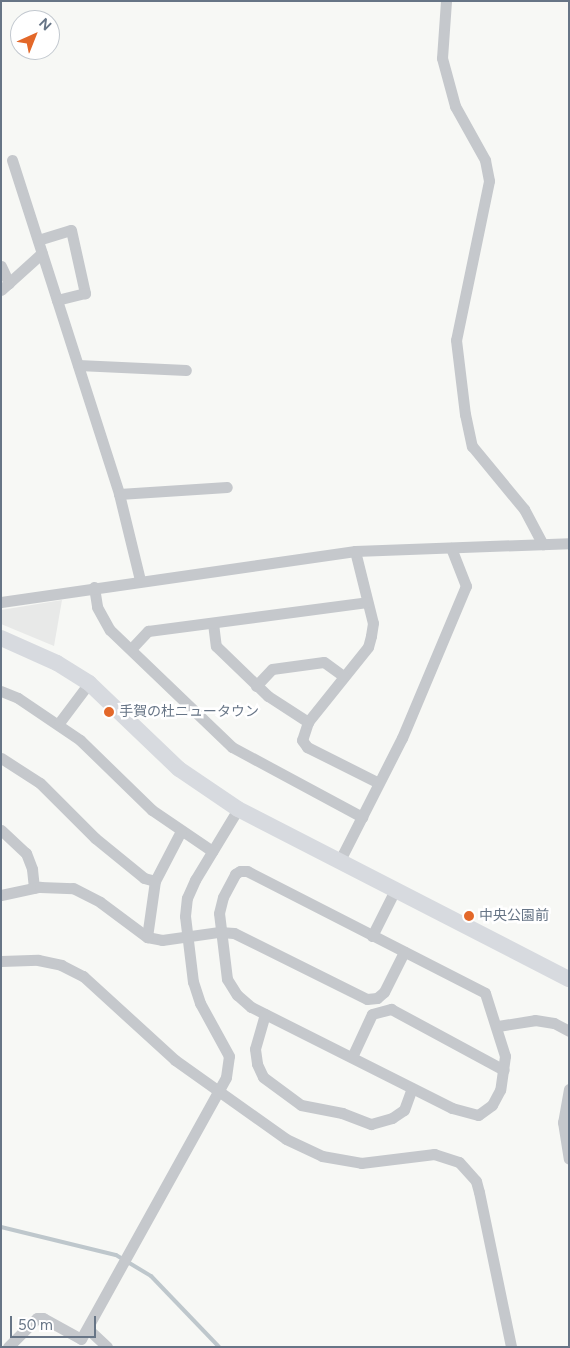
<!DOCTYPE html>
<html>
<head>
<meta charset="utf-8">
<style>
  body { margin:0 }
  #map { position:relative; width:570px; height:1348px; overflow:hidden; background:#f7f8f5; font-family:Figtree,"Noto Sans JP",sans-serif }
  div>[style] { position:absolute }
  [style*='--x'] { left:calc(var(--x)*1px); top:calc(var(--y)*1px); width:calc(var(--w)*1px); rotate:calc(var(--a)*1deg) }
  .built>* { inset:0; background:#e8e9e8 }
  .stream>* { height:4px; margin:-2px; padding:0 2px; transform-origin:2px; border-radius:2px; background:#bec7cc }
  .street>* { height:11px; margin:-5.5px; padding:0 5.5px; transform-origin:5.5px; border-radius:5.5px; background:#c5c8cc }
  .secondary>* { height:16px; margin:-8px; padding:0 8px; transform-origin:8px; border-radius:8px; background:#d7dadf }
  .dots>* { width:14px; height:14px; translate:-50% -50%; box-sizing:border-box; border:2px solid #fff; border-radius:50% }
  span { translate:-50% -50%; white-space:nowrap; text-align:center; line-height:1.15; -webkit-text-stroke:5px #fff; paint-order:stroke }
  .poi-label { font-size:14px; color:#677586 }
  .left { translate:0 -50%; text-align:left }
  .frame { position:absolute; inset:0; border:2px solid #677586; pointer-events:none }
  .north { position:absolute; left:10px; top:10px; width:50px; height:50px; box-sizing:border-box; background:#fff; border:1px solid #c2c8cf; border-radius:50%; rotate:44deg; font-size:14px; font-weight:700; line-height:20px; text-align:center; color:#677586 }
  .north::after { content:''; display:block; margin:auto; width:18px; height:22px; background:#e36829; clip-path:polygon(50% 0,100% 100%,50% 72%,0 100%) }
  .scale { position:absolute; left:10px; top:1316px; width:86px; height:22px; box-sizing:border-box; border:2px solid #677586; border-top:0; padding-left:6px; font-size:15px; line-height:18px; white-space:nowrap; color:#677586; -webkit-text-stroke:4px #fff; paint-order:stroke }
</style>
</head>
<body>
<div id="map">
  <div class="built">
    <div style="clip-path:polygon(62px 600px,54px 646px,1px 624px,1px 610px)"></div>
  </div>
  <div class="stream">
    <div style="--x:1;--y:1227;--w:118;--a:13.7"></div>
    <div style="--x:116;--y:1255;--w:41;--a:31"></div>
    <div style="--x:151;--y:1276;--w:98;--a:46.2"></div>
  </div>
  <div class="street">
    <div style="--x:446;--y:1;--w:57;--a:94"></div>
    <div style="--x:442;--y:58;--w:50;--a:74.8"></div>
    <div style="--x:455;--y:106;--w:62;--a:60.9"></div>
    <div style="--x:485;--y:160;--w:21;--a:79"></div>
    <div style="--x:489;--y:181;--w:162;--a:101.7"></div>
    <div style="--x:456;--y:340;--w:75;--a:83.1"></div>
    <div style="--x:465;--y:414;--w:33;--a:78"></div>
    <div style="--x:472;--y:446;--w:82;--a:50.5"></div>
    <div style="--x:524;--y:509;--w:40;--a:62"></div>
    <div style="--x:12;--y:160;--w:351;--a:72.2"></div>
    <div style="--x:38;--y:240;--w:34;--a:-17"></div>
    <div style="--x:71;--y:230;--w:65;--a:77.5"></div>
    <div style="--x:85;--y:293;--w:29;--a:166"></div>
    <div style="--x:1;--y:266;--w:19;--a:65"></div>
    <div style="--x:1;--y:290;--w:55;--a:-42.1"></div>
    <div style="--x:78;--y:365;--w:108;--a:2.7"></div>
    <div style="--x:355;--y:551;--w:74;--a:76"></div>
    <div style="--x:373;--y:623;--w:13;--a:99"></div>
    <div style="--x:371;--y:636;--w:11;--a:105"></div>
    <div style="--x:368;--y:647;--w:96;--a:128.7"></div>
    <div style="--x:308;--y:722;--w:19;--a:108"></div>
    <div style="--x:302;--y:740;--w:9;--a:54"></div>
    <div style="--x:307;--y:747;--w:80;--a:26.6"></div>
    <div style="--x:140;--y:580;--w:89;--a:-103.7"></div>
    <div style="--x:119;--y:494;--w:108;--a:-3.7"></div>
    <div style="--x:94;--y:587;--w:20;--a:81"></div>
    <div style="--x:97;--y:607;--w:26;--a:61"></div>
    <div style="--x:110;--y:630;--w:169;--a:43.8"></div>
    <div style="--x:232;--y:747;--w:148;--a:28.3"></div>
    <div style="--x:1;--y:602;--w:358;--a:-8.2"></div>
    <div style="--x:355;--y:551;--w:214;--a:-2.1"></div>
    <div style="--x:213;--y:623;--w:23;--a:83"></div>
    <div style="--x:216;--y:646;--w:72;--a:43.9"></div>
    <div style="--x:268;--y:696;--w:48;--a:33"></div>
    <div style="--x:131;--y:649;--w:25;--a:-47"></div>
    <div style="--x:148;--y:631;--w:221;--a:-7.5"></div>
    <div style="--x:256;--y:686;--w:23;--a:-47"></div>
    <div style="--x:272;--y:669;--w:52;--a:-7.7"></div>
    <div style="--x:324;--y:662;--w:24;--a:36"></div>
    <div style="--x:1;--y:691;--w:18;--a:22"></div>
    <div style="--x:18;--y:698;--w:75;--a:34.1"></div>
    <div style="--x:80;--y:740;--w:100;--a:44.2"></div>
    <div style="--x:152;--y:810;--w:73;--a:34.3"></div>
    <div style="--x:59;--y:723;--w:50;--a:-53.1"></div>
    <div style="--x:1;--y:758;--w:46;--a:32.7"></div>
    <div style="--x:40;--y:783;--w:78;--a:45"></div>
    <div style="--x:95;--y:838;--w:63;--a:39.2"></div>
    <div style="--x:144;--y:878;--w:11;--a:15"></div>
    <div style="--x:1;--y:830;--w:34;--a:43"></div>
    <div style="--x:26;--y:853;--w:17;--a:69"></div>
    <div style="--x:32;--y:869;--w:19;--a:84"></div>
    <div style="--x:339;--y:862;--w:139;--a:-63.1"></div>
    <div style="--x:402;--y:738;--w:165;--a:-67.2"></div>
    <div style="--x:466;--y:586;--w:41;--a:-111.5"></div>
    <div style="--x:240;--y:871;--w:7;--a:0"></div>
    <div style="--x:247;--y:871;--w:267;--a:27.1"></div>
    <div style="--x:485;--y:993;--w:66;--a:72.4"></div>
    <div style="--x:505;--y:1056;--w:34;--a:98"></div>
    <div style="--x:500;--y:1090;--w:17;--a:118"></div>
    <div style="--x:492;--y:1105;--w:17;--a:144"></div>
    <div style="--x:478;--y:1115;--w:27;--a:-165"></div>
    <div style="--x:452;--y:1108;--w:225;--a:-153.3"></div>
    <div style="--x:251;--y:1007;--w:18;--a:-139"></div>
    <div style="--x:237;--y:995;--w:19;--a:-122"></div>
    <div style="--x:227;--y:979;--w:66;--a:-96.9"></div>
    <div style="--x:219;--y:913;--w:16;--a:-76"></div>
    <div style="--x:223;--y:897;--w:26;--a:-62"></div>
    <div style="--x:235;--y:874;--w:6;--a:-31"></div>
    <div style="--x:1;--y:895;--w:40;--a:-12"></div>
    <div style="--x:40;--y:887;--w:33;--a:2"></div>
    <div style="--x:73;--y:888;--w:30;--a:27"></div>
    <div style="--x:100;--y:902;--w:59;--a:36.7"></div>
    <div style="--x:147;--y:937;--w:15;--a:11"></div>
    <div style="--x:162;--y:940;--w:58;--a:-8"></div>
    <div style="--x:219;--y:932;--w:15;--a:4"></div>
    <div style="--x:234;--y:933;--w:148;--a:26.4"></div>
    <div style="--x:367;--y:999;--w:10;--a:-6"></div>
    <div style="--x:377;--y:998;--w:9;--a:-41"></div>
    <div style="--x:384;--y:992;--w:45;--a:-63.4"></div>
    <div style="--x:372;--y:936;--w:51;--a:-63.4"></div>
    <div style="--x:147;--y:937;--w:57;--a:-81.9"></div>
    <div style="--x:155;--y:881;--w:56;--a:-62.5"></div>
    <div style="--x:1;--y:961;--w:37;--a:-2"></div>
    <div style="--x:38;--y:960;--w:24;--a:12"></div>
    <div style="--x:61;--y:965;--w:25;--a:27"></div>
    <div style="--x:83;--y:976;--w:125;--a:42.4"></div>
    <div style="--x:175;--y:1060;--w:136;--a:35.4"></div>
    <div style="--x:286;--y:1139;--w:40;--a:25"></div>
    <div style="--x:322;--y:1156;--w:40;--a:10"></div>
    <div style="--x:361;--y:1163;--w:74;--a:-7"></div>
    <div style="--x:434;--y:1154;--w:26;--a:18"></div>
    <div style="--x:459;--y:1162;--w:25;--a:48"></div>
    <div style="--x:476;--y:1181;--w:11;--a:75"></div>
    <div style="--x:479;--y:1192;--w:158;--a:78.3"></div>
    <div style="--x:265;--y:1014;--w:36;--a:106"></div>
    <div style="--x:255;--y:1049;--w:15;--a:82"></div>
    <div style="--x:257;--y:1064;--w:14;--a:65"></div>
    <div style="--x:263;--y:1077;--w:47;--a:36.4"></div>
    <div style="--x:301;--y:1105;--w:42;--a:11"></div>
    <div style="--x:342;--y:1113;--w:31;--a:21"></div>
    <div style="--x:371;--y:1124;--w:22;--a:-16"></div>
    <div style="--x:392;--y:1118;--w:14;--a:-34"></div>
    <div style="--x:404;--y:1110;--w:23;--a:-70"></div>
    <div style="--x:498;--y:1026;--w:37;--a:-9"></div>
    <div style="--x:535;--y:1020;--w:19;--a:9"></div>
    <div style="--x:554;--y:1023;--w:17;--a:28"></div>
    <div style="--x:352;--y:1057;--w:47;--a:-65.1"></div>
    <div style="--x:372;--y:1014;--w:20;--a:-15"></div>
    <div style="--x:391;--y:1009;--w:128;--a:28.4"></div>
    <div style="--x:569;--y:1089;--w:34;--a:100"></div>
    <div style="--x:563;--y:1122;--w:37;--a:81"></div>
    <div style="--x:88;--y:1329;--w:26;--a:43"></div>
    <div style="--x:8;--y:1347;--w:41;--a:-45"></div>
    <div style="--x:37;--y:1318;--w:6;--a:0"></div>
    <div style="--x:43;--y:1318;--w:43;--a:28.9"></div>
    <div style="--x:81;--y:1339;--w:299;--a:-61"></div>
    <div style="--x:226;--y:1077;--w:21;--a:-82"></div>
    <div style="--x:229;--y:1056;--w:60;--a:-118.7"></div>
    <div style="--x:200;--y:1003;--w:22;--a:-108"></div>
    <div style="--x:193;--y:982;--w:66;--a:-96.9"></div>
    <div style="--x:185;--y:916;--w:18;--a:-84"></div>
    <div style="--x:187;--y:898;--w:20;--a:-66"></div>
    <div style="--x:195;--y:880;--w:83;--a:-58.8"></div>
  </div>
  <div class="secondary">
    <div style="--x:1;--y:638;--w:61;--a:24.1"></div>
    <div style="--x:57;--y:663;--w:38;--a:32"></div>
    <div style="--x:89;--y:683;--w:124;--a:43.7"></div>
    <div style="--x:179;--y:769;--w:71;--a:34.1"></div>
    <div style="--x:238;--y:809;--w:372;--a:27.2"></div>
  </div>
  <div class="dots">
    <div style="left:109px;top:712px;background:#e36829"></div>
    <div style="left:469px;top:916px;background:#e36829"></div>
  </div>
  <div class="poi-label">
    <span class="left" style="left:119px;top:712px">手賀の杜ニュータウン</span>
    <span class="left" style="left:479px;top:916px">中央公園前</span>
  </div>
  <div class="frame"></div>
  <div class="north">N</div>
  <div class="scale">50 m</div>
</div>
</body>
</html>
